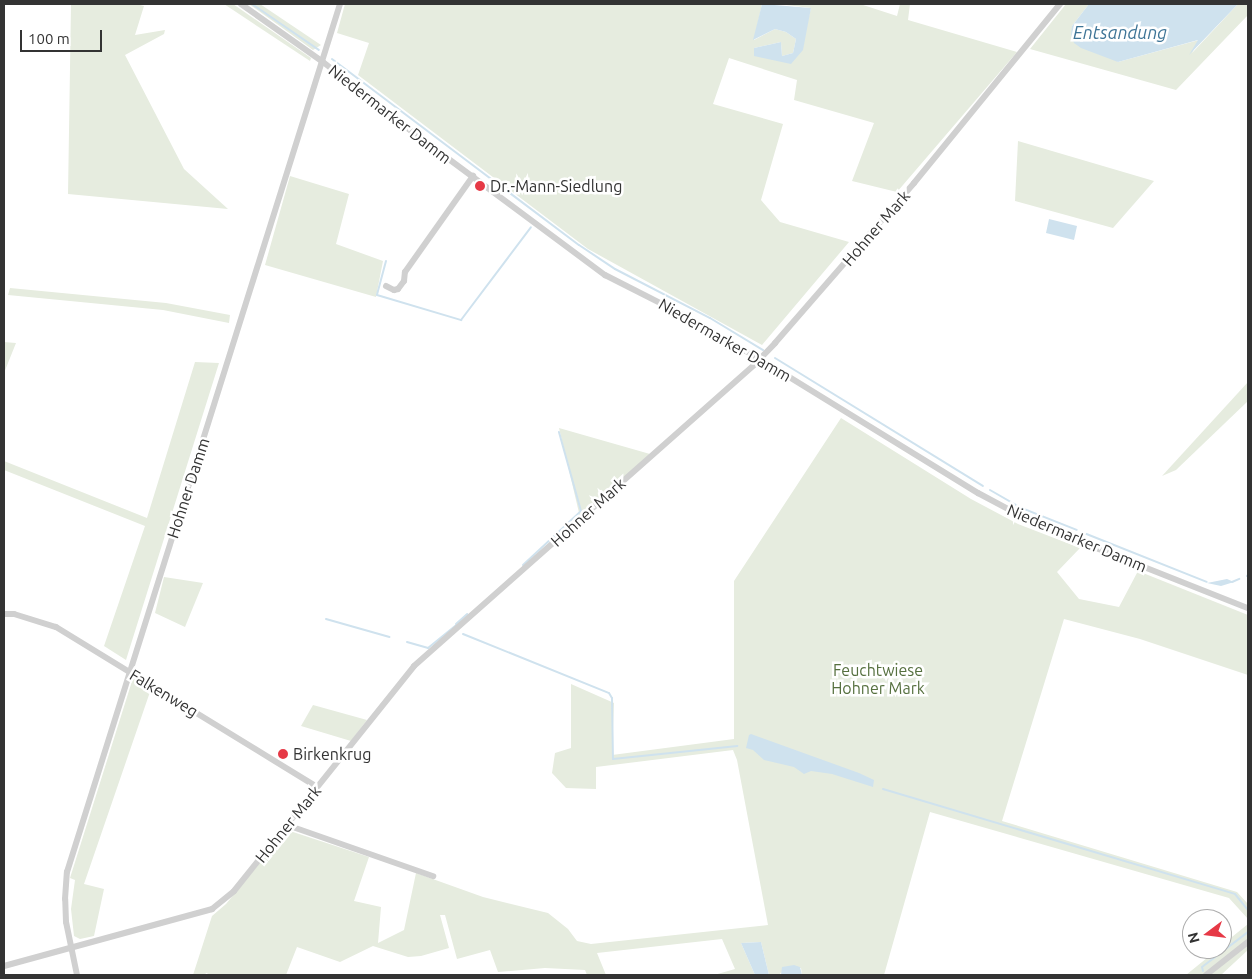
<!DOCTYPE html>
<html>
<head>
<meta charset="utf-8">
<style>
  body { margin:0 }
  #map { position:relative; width:1252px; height:979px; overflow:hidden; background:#fff; font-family:Ubuntu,sans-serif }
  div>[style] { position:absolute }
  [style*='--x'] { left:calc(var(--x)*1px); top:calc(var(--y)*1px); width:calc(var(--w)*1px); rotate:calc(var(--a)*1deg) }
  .green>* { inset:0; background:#e6ecdf }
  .water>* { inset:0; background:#cfe2ee }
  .stream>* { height:2px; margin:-1px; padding:0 1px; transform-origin:1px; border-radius:1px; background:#cfe2ee }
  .minor>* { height:6px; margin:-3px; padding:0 3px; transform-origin:3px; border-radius:3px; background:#d0d0d0 }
  .dots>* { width:14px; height:14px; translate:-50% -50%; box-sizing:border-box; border:2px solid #fff; border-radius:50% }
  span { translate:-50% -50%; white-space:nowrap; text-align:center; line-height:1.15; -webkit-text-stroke:5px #fff; paint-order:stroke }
  .street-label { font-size:16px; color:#333 }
  .poi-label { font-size:16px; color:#333 }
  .left { translate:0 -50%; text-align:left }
  .park-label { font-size:16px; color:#56703f }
  .water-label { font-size:18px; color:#3f7597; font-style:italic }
  .frame { position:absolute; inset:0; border:5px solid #333; pointer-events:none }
  .north { position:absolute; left:1182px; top:909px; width:50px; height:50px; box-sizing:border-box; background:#fff; border:1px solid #adadad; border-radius:50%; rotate:255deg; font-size:14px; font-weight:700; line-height:20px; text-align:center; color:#333 }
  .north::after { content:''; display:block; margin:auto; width:18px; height:22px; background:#e63946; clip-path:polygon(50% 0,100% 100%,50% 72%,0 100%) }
  .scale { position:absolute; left:20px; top:30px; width:82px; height:22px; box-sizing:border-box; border:2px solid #333; border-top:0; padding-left:6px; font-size:15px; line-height:18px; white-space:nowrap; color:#333; -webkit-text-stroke:4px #fff; paint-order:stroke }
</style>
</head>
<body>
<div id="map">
  <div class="green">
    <div style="clip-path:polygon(71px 4px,136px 4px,144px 6px,135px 35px,165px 30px,164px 34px,125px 55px,184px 169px,228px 209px,68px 194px)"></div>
    <div style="clip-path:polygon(224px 4px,233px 4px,311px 58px,310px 61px)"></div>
    <div style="clip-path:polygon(249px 4px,260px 4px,321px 45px,313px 50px)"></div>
    <div style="clip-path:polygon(345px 4px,762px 4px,754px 40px,775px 29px,786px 32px,796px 39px,793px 53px,782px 56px,781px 42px,754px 48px,791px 63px,806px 28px,811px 8px,778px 4px,860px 4px,897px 16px,900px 4px,910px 4px,908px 20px,1017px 52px,897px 192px,852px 181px,874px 123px,794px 100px,797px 80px,729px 58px,713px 104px,783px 124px,761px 200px,780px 222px,849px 242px,762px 345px,588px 249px,358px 75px,369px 43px,337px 33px)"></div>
    <div style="clip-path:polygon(1066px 4px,1089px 4px,1072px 26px,1118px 62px,1199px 40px,1192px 53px,1238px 4px,1248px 4px,1248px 15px,1176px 90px,1030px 49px)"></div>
    <div style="clip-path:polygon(1018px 141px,1154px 181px,1113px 228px,1015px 201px)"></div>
    <div style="clip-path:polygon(290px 176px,349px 194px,336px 244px,383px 261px,376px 297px,265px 265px)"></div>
    <div style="clip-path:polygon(10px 288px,166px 303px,230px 315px,229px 323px,163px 310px,8px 295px)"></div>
    <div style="clip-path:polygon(4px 342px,16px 343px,4px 373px)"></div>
    <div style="clip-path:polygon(195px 362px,219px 363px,126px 660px,104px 646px,145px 526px,4px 470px,4px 461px,147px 518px)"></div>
    <div style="clip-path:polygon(1248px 382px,1248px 401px,1176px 470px,1162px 476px)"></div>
    <div style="clip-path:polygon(841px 418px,971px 499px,1018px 524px,1080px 548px,1057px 572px,1079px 599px,1119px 607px,1138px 571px,1248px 615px,1248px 675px,1140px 639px,1064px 619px,1002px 821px,1237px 892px,1248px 904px,1248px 919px,1229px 898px,930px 812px,884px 975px,802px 975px,801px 968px,780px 973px,781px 975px,769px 975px,761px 942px,741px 943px,755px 975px,714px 975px,735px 969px,722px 939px,597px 953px,606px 975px,587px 975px,585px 970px,545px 968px,498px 972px,490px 950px,457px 959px,445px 915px,440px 915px,449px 948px,421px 956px,408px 957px,373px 946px,340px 962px,297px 947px,286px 975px,211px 975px,206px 973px,205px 975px,193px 975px,212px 916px,226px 904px,287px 830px,369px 857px,354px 901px,381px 907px,378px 943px,404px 930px,416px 873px,483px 897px,548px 913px,568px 929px,577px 941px,591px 944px,768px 925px,737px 760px,733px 750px,596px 767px,596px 789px,566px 788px,552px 773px,555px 753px,571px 748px,571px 684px,614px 703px,612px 755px,734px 739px,734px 581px)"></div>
    <div style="clip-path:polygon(559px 428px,650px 454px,580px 517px)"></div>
    <div style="clip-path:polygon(164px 577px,203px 583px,185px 627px,155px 613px)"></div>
    <div style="clip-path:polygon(133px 678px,151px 689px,84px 884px,104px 889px,94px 936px,80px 939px,74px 936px,71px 909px,75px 880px,70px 878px)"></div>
    <div style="clip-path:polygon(313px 705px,367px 720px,351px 741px,301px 726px)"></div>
    <div style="clip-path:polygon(1248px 924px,1248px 950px,1221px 975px,1186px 975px,1218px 949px,1222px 949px,1222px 945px)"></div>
  </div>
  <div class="water">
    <div style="clip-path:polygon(762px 4px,811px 8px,803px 50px,791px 64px,754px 56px,754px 48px,781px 42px,782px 56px,793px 53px,796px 39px,786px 32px,775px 29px,753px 40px)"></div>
    <div style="clip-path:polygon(1089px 4px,1238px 4px,1189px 55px,1198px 40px,1118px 62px,1081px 48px,1074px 43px,1071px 35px,1072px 26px)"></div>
    <div style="clip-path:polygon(1049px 219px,1077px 226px,1074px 240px,1046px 233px)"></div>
    <div style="clip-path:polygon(1227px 579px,1234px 582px,1221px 586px,1207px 583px)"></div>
    <div style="clip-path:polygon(751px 734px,859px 773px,874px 780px,873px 787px,832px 774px,811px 771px,804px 774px,794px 767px,764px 760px,753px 750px,746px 748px,749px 735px)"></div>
    <div style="clip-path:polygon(761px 942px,769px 975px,755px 975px,741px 943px)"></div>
    <div style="clip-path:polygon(794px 965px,800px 967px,802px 975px,781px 975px,782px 967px)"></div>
  </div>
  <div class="stream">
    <div style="--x:252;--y:4;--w:81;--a:34.5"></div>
    <div style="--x:332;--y:59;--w:309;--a:37"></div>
    <div style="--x:579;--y:245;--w:43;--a:33.7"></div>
    <div style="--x:615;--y:269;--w:107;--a:27.3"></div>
    <div style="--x:710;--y:318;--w:62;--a:31.1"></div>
    <div style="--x:386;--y:261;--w:35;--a:105"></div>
    <div style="--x:377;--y:295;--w:88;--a:16.6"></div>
    <div style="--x:461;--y:320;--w:116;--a:-53"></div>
    <div style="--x:775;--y:358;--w:244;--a:31.6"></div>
    <div style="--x:990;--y:490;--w:34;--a:30"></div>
    <div style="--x:1019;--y:507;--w:62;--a:21.6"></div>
    <div style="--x:1084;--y:533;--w:132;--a:21.7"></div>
    <div style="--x:523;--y:565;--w:79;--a:-43"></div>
    <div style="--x:581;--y:511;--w:82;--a:-105.6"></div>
    <div style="--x:1247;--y:576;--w:1;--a:-45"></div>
    <div style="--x:1232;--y:582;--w:8;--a:-23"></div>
    <div style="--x:326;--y:619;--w:66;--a:15.9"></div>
    <div style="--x:456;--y:624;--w:15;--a:-42"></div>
    <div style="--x:463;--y:634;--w:157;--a:22"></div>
    <div style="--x:609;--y:693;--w:6;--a:59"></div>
    <div style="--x:612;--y:698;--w:61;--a:89.1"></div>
    <div style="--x:613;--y:759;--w:125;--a:-6"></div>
    <div style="--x:407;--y:642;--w:22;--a:16"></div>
    <div style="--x:428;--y:648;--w:36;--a:-39"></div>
    <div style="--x:883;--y:789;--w:367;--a:16.6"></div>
    <div style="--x:1235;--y:894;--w:21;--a:51"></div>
    <div style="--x:1203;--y:971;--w:4;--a:-104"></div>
    <div style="--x:1202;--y:967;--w:58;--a:-37.3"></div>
  </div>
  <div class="minor">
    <div style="--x:241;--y:4;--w:100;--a:35.3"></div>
    <div style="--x:323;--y:62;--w:117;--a:38"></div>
    <div style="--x:415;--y:134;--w:237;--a:36.6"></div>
    <div style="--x:605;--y:275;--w:77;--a:26.9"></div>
    <div style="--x:674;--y:310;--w:99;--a:29.7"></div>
    <div style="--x:760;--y:359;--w:256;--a:31.6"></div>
    <div style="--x:978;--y:493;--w:68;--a:28.1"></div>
    <div style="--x:1038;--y:525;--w:226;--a:21.6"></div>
    <div style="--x:386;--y:286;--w:9;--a:27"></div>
    <div style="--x:394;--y:290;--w:4;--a:-14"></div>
    <div style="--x:398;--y:289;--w:10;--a:-53"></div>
    <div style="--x:404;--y:281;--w:9;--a:-84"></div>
    <div style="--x:405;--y:272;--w:118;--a:-54.7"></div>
    <div style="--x:4;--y:614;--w:10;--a:0"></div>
    <div style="--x:14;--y:614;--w:44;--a:17.2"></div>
    <div style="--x:56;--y:627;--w:306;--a:31.5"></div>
    <div style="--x:287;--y:825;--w:155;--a:19.3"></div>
    <div style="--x:4;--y:966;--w:216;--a:-15.3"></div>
    <div style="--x:212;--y:909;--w:28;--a:-39"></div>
    <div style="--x:234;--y:891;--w:288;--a:-51.3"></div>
    <div style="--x:414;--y:666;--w:456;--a:-41.5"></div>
    <div style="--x:755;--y:364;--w:29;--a:-46"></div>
    <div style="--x:775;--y:343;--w:212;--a:-49"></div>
    <div style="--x:914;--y:183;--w:231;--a:-50.8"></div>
    <div style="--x:77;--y:975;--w:54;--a:-101.7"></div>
    <div style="--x:66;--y:922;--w:23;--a:-92"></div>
    <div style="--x:65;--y:899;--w:27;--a:-86"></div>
    <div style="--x:67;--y:872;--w:910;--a:-72.54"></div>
    <div style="--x:1206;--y:975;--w:53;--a:-38.2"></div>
  </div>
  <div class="dots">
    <div style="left:480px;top:186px;background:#e63946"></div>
    <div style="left:283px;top:754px;background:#e63946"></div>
  </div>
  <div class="street-label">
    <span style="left:390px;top:114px;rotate:38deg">Niedermarker Damm</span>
    <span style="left:876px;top:228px;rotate:-49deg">Hohner Mark</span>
    <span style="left:725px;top:340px;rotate:30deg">Niedermarker Damm</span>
    <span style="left:188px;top:488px;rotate:-72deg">Hohner Damm</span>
    <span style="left:588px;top:512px;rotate:-42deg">Hohner Mark</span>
    <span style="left:1077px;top:538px;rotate:23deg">Niedermarker Damm</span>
    <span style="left:164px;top:693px;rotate:31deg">Falkenweg</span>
    <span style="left:288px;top:824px;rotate:-51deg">Hohner Mark</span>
  </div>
  <div class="poi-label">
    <span class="left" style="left:490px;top:186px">Dr.-Mann-Siedlung</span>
    <span class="left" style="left:293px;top:754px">Birkenkrug</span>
  </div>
  <div class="park-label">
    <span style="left:878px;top:679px">Feuchtwiese<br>Hohner Mark</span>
  </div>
  <div class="water-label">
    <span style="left:1120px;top:32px">Entsandung</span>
  </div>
  <div class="frame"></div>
  <div class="north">N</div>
  <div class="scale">100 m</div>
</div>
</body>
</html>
